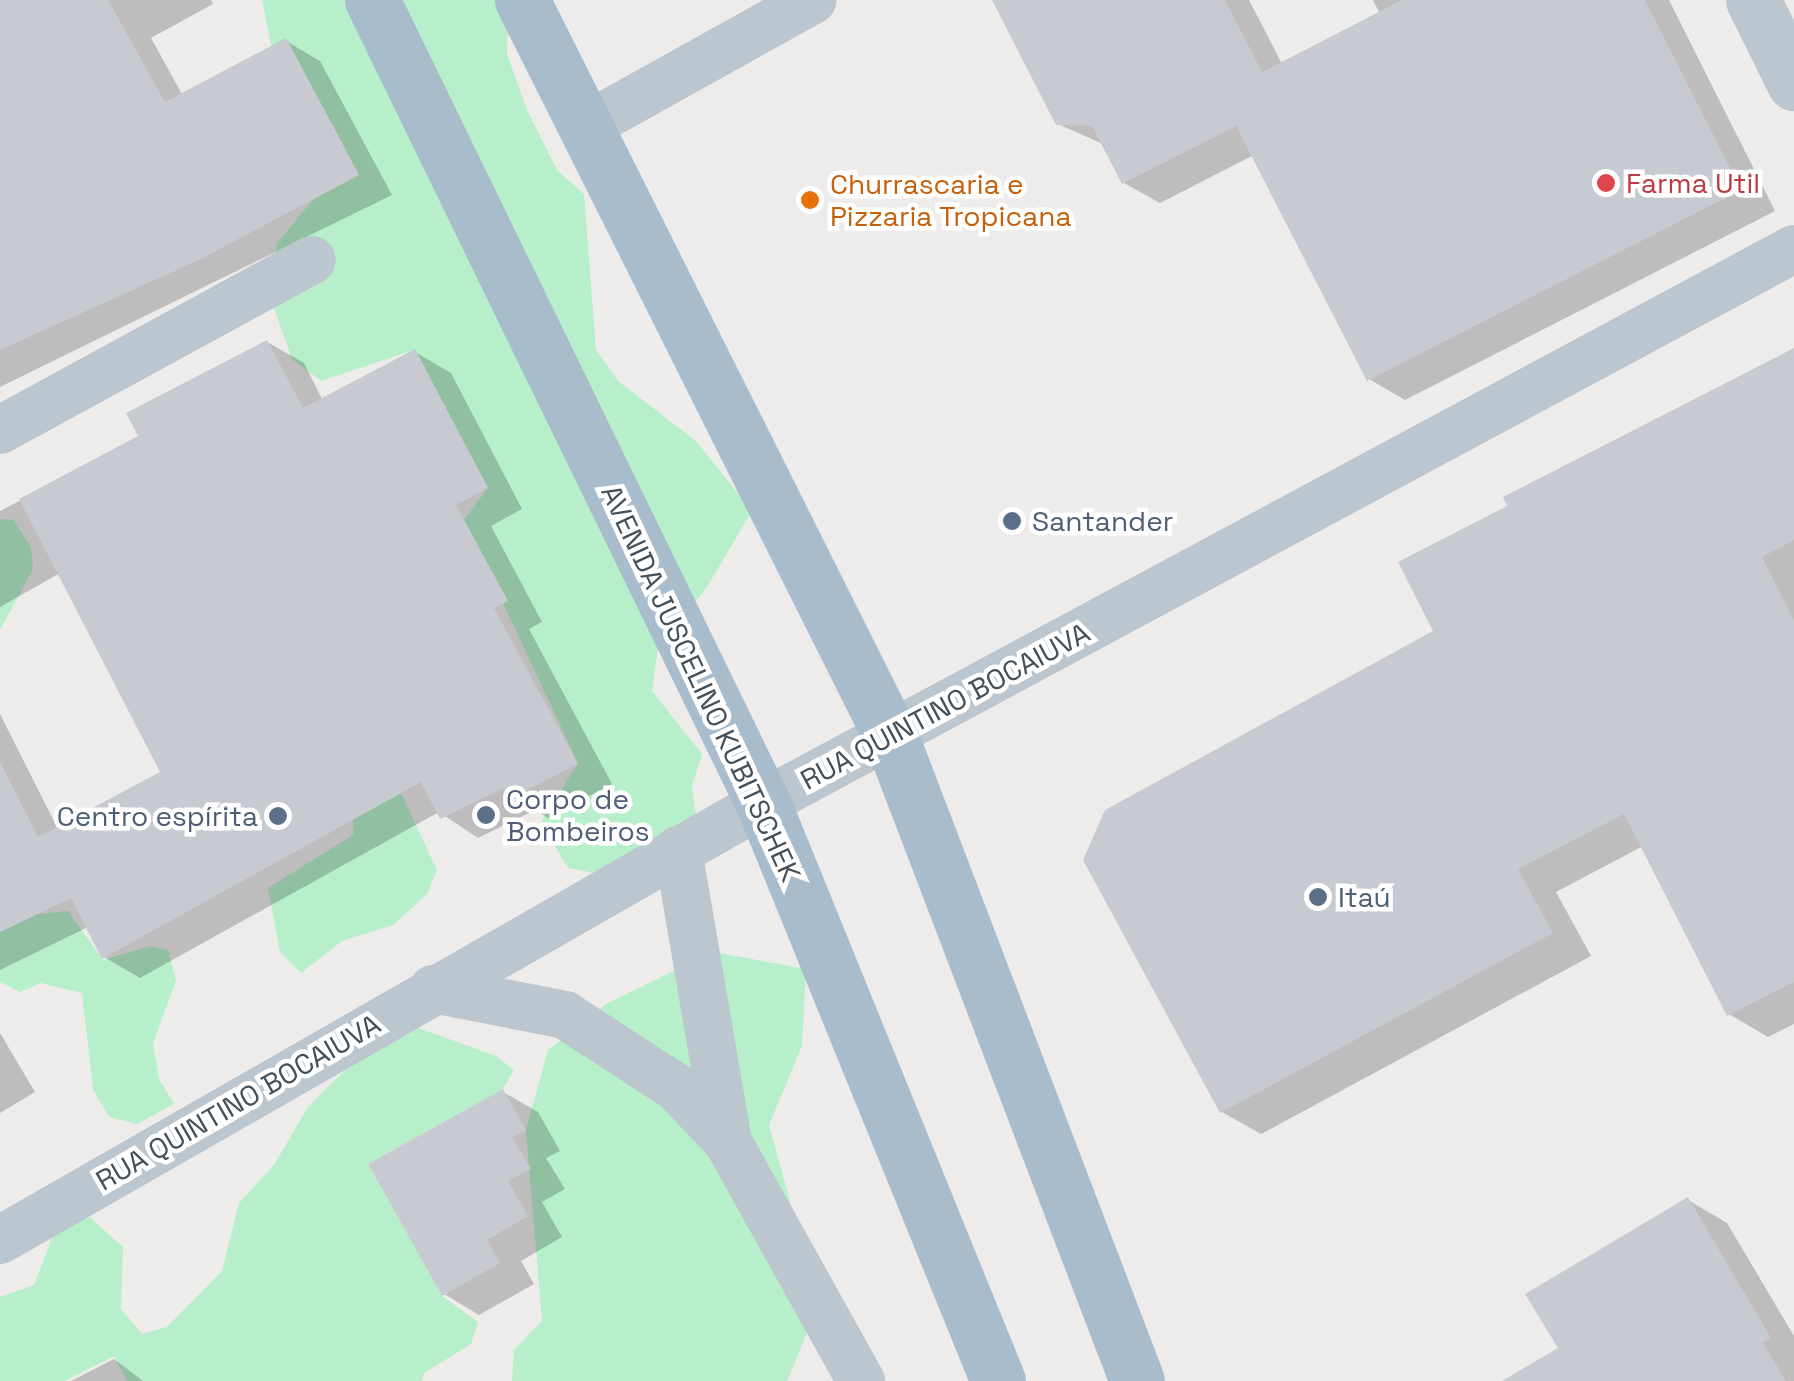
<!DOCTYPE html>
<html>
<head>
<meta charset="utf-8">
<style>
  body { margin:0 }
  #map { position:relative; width:1794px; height:1381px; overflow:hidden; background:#eeebeb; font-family:"Space Grotesk",sans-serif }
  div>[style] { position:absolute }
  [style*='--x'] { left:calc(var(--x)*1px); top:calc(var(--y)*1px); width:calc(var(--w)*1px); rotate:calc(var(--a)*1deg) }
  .green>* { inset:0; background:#b6efca }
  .shadow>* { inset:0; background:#0003 }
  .building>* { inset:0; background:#c8cad1 }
  .minor>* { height:48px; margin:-24px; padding:0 24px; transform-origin:24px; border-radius:24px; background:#bbc6cf }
  .tertiary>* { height:55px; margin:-27.5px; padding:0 27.5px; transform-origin:27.5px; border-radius:27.5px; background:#bbc6cf }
  .primary>* { height:55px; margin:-27.5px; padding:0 27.5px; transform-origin:27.5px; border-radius:27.5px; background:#a9bccc }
  .dots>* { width:28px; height:28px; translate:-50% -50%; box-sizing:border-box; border:5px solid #fff; border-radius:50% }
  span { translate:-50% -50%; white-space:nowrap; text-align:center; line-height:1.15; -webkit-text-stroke:9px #fff; paint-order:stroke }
  .health-label { font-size:28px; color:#be3a42 }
  .left { translate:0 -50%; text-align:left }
  .food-label { font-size:28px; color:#c56008 }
  .service-label { font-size:28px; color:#4e5e75 }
  .right { translate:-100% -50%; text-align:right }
  .street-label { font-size:28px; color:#434f59 }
</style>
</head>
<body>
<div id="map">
  <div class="green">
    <div style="clip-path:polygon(262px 0,509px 0,507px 54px,527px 110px,557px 170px,584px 194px,596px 350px,618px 381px,696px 441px,752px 511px,707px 587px,658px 648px,652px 691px,702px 754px,692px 786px,697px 823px,621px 878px,568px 868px,541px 822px,578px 763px,464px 520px,488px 488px,414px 350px,321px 381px,292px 359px,270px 297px,277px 243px,334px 175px,345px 148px,322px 105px,276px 70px)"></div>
    <div style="clip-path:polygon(0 519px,14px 520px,31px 548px,33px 569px,0 630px)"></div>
    <div style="clip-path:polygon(399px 789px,437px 870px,427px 894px,393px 925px,342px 941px,301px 973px,280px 952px,268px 888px,353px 835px,354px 801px)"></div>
    <div style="clip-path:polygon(68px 911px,103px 960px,150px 946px,168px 950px,176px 981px,153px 1043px,159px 1079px,174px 1104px,137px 1124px,109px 1117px,93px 1089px,82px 993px,41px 983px,20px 992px,0 982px,0 932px,38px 914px)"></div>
    <div style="clip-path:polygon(713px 952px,806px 969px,802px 1046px,769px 1125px,791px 1205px,808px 1330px,787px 1381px,512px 1381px,514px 1350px,542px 1321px,526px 1130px,548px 1050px,606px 1004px)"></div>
    <div style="clip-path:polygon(416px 1027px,496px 1056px,514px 1070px,503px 1089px,368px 1164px,442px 1296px,478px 1322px,471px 1344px,424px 1373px,422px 1381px,127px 1381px,114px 1356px,65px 1381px,0 1381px,0 1297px,34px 1285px,52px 1238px,86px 1214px,123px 1247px,121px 1309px,142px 1334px,167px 1327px,222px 1271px,239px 1203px,274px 1165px,308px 1107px,357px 1058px)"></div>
  </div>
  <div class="shadow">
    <div style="clip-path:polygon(10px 0,211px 0,213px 4px,151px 38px,183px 96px,286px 41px,320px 61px,392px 195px,0 387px,0 162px)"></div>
    <div style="clip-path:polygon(1009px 0,1249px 0,1282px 64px,1380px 14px,1373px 0,1669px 0,1775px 211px,1405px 400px,1369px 379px,1254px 155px,1160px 203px,1124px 183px,1105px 145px,1058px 124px)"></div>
    <div style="clip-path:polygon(267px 342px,304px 363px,323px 401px,415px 352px,451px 373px,522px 509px,491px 526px,542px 622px,529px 629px,612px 784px,548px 818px,535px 810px,478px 838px,439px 812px,140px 978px,104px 957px,88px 927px,0 970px,0 714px,58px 829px,163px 773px,60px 573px,0 607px,0 511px,142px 437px)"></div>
    <div style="clip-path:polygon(1794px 351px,1794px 1024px,1768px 1037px,1729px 1014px,1643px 846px,1556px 892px,1591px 956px,1261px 1134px,1222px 1112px,1436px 632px,1511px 507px)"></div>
    <div style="clip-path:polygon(0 1033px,35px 1092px,0 1113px)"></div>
    <div style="clip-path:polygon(503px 1092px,538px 1112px,560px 1151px,546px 1158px,565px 1189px,542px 1202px,562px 1237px,521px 1261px,534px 1284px,479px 1315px,444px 1294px)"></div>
    <div style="clip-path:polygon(1688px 1200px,1727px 1223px,1794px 1336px,1794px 1381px,1507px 1381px,1561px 1349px)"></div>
    <div style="clip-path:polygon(114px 1359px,143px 1381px,71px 1381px)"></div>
  </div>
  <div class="building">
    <div style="clip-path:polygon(0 0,108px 0,165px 102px,286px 38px,359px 175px,199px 260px,0 350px)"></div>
    <div style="clip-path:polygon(992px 0,1225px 0,1262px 72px,1402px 0,1645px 0,1741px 190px,1367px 381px,1236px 126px,1122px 184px,1092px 126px,1056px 125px)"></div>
    <div style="clip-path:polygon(267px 340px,303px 408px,415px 349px,488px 488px,456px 505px,508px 601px,494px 608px,578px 764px,509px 799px,504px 788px,440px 819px,421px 782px,102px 959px,71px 898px,0 932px,0 762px,38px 837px,160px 772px,19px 499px,138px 436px,126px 413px)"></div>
    <div style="clip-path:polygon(1794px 348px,1794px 540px,1762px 557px,1794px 620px,1794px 982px,1727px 1016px,1624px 814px,1518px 869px,1553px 933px,1220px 1113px,1083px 860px,1105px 810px,1433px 631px,1398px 562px,1507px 506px,1503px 497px)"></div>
    <div style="clip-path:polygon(503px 1089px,526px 1130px,512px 1137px,531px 1169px,508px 1181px,528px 1216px,487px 1240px,500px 1263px,442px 1296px,368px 1164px)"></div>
    <div style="clip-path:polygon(1688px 1197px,1771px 1338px,1763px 1343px,1786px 1381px,1502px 1381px,1558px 1348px,1525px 1294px)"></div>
  </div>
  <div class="minor">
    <div style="--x:588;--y:125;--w:257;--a:-29.1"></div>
    <div style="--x:0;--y:430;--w:355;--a:-28.6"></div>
    <div style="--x:678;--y:850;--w:296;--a:80.3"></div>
    <div style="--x:433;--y:989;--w:135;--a:11.1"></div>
    <div style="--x:565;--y:1015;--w:134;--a:33.1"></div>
    <div style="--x:677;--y:1088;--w:74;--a:46.6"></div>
    <div style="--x:728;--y:1142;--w:274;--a:60.9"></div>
    <div style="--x:0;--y:1240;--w:879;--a:-29.8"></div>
    <div style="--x:763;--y:803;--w:1170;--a:-28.25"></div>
  </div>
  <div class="tertiary">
    <div style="--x:1753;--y:0;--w:93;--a:63.7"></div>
  </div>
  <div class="primary">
    <div style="--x:372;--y:0;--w:893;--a:64.04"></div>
    <div style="--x:763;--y:803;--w:624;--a:67.87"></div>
    <div style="--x:522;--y:0;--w:824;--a:63.4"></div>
    <div style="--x:891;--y:737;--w:689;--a:69.09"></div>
  </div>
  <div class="dots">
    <div style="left:1606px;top:183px;background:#e0444e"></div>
    <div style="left:810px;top:200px;background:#e8710a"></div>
    <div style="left:1012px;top:521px;background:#5c6f8a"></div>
    <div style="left:486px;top:815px;background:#5c6f8a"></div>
    <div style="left:278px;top:816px;background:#5c6f8a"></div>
    <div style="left:1318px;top:897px;background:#5c6f8a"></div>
  </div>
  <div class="health-label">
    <span class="left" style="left:1626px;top:183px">Farma Util</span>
  </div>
  <div class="food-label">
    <span class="left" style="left:830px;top:200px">Churrascaria e<br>Pizzaria Tropicana</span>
  </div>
  <div class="service-label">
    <span class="left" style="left:1032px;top:521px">Santander</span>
    <span class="left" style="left:506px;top:815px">Corpo de<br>Bombeiros</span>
    <span class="right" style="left:258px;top:816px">Centro espírita</span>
    <span class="left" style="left:1338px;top:897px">Itaú</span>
  </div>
  <div class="street-label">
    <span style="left:701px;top:683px;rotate:65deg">AVENIDA JUSCELINO KUBITSCHEK</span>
    <span style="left:945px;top:706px;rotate:-28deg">RUA QUINTINO BOCAIUVA</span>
    <span style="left:238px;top:1102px;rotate:-30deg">RUA QUINTINO BOCAIUVA</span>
  </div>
</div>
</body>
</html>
